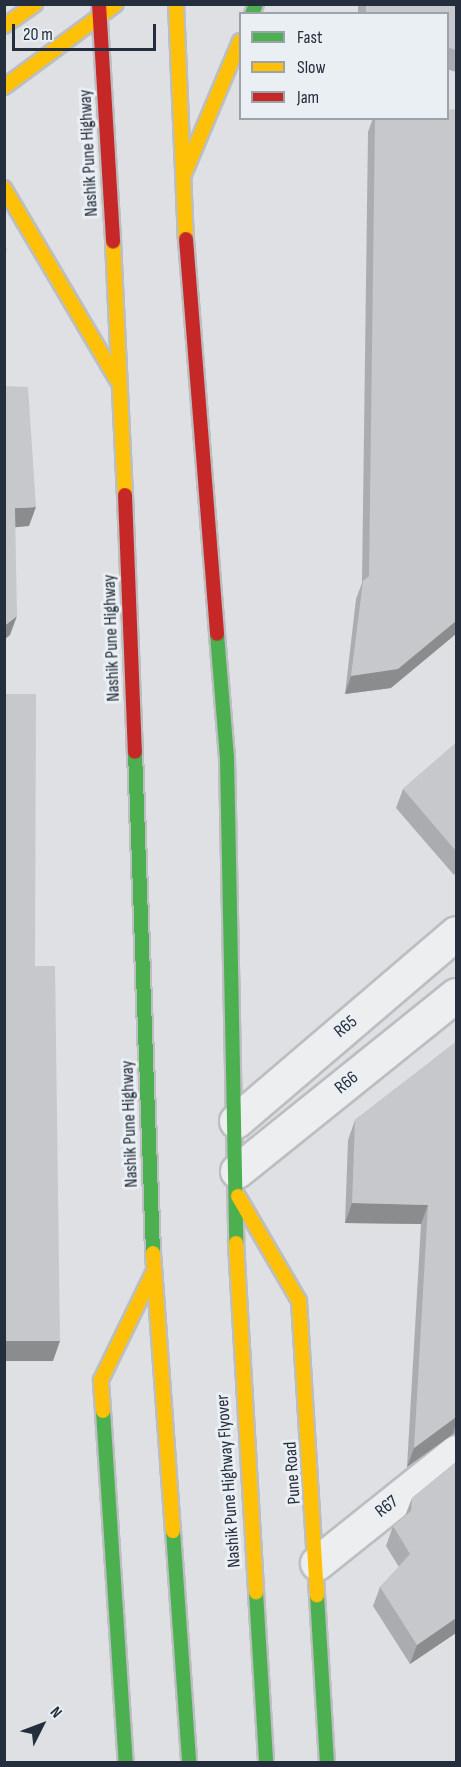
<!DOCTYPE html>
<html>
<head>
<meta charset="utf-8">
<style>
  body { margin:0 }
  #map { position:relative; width:461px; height:1767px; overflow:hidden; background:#dee0e3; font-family:"Sofia Sans Condensed",sans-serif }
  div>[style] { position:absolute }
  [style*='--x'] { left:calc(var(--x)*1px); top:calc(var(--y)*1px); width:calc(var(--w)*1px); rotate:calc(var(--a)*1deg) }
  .roads { filter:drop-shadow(2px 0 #bcbec1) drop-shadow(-2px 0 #bcbec1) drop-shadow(0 2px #bcbec1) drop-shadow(0 -2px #bcbec1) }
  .street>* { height:33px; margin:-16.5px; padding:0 16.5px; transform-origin:16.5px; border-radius:16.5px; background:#edeef0 }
  .fast>* { height:14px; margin:-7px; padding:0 7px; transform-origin:7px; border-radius:7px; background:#4caf50 }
  .slow>* { height:14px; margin:-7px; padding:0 7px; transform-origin:7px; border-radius:7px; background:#ffc107 }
  .jam>* { height:14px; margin:-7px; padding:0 7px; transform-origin:7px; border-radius:7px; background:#c62828 }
  .wall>* { inset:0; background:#aaacaf }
  .shaded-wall>* { inset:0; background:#8b8c8e }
  .building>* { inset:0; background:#c6c8cb }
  span { translate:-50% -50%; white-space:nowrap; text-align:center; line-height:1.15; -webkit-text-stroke:6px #eaeff4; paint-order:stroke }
  .street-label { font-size:18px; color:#252e3c }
  .frame { position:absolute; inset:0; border:6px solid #252e3c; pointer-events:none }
  .legend { position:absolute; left:239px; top:12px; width:210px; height:108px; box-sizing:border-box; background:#eaeff4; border:2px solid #9ba2aa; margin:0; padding:8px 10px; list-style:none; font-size:18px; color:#252e3c }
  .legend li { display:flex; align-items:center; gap:12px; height:30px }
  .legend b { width:30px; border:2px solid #9ba2aa }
  .north { position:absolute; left:12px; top:1695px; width:60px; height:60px; -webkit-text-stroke:4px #eaeff4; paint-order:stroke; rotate:48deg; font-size:16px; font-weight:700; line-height:24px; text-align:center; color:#252e3c }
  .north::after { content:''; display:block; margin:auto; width:21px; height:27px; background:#252e3c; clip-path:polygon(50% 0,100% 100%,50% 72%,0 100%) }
  .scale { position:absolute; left:12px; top:24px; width:144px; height:27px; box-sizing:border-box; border:3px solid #252e3c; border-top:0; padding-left:8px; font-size:18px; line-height:21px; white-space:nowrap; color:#252e3c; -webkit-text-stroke:4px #eaeff4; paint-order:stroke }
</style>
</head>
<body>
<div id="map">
  <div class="roads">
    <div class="street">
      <div style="--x:236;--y:1121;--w:289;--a:-40.5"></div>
      <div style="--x:237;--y:1171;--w:281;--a:-38.8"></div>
      <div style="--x:317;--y:1563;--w:178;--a:-38.6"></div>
    </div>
    <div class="fast">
      <div style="--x:252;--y:14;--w:11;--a:-68"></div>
      <div style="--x:217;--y:634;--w:123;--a:85.4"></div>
      <div style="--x:227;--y:757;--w:486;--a:88.9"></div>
      <div style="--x:135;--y:752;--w:501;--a:87.94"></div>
      <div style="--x:103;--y:1411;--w:352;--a:86.3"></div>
      <div style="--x:173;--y:1531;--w:232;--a:86"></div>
      <div style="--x:256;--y:1592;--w:170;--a:86.6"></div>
      <div style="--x:317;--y:1595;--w:167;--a:86.6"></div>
    </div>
    <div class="slow">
      <div style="--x:176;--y:4;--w:235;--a:87.6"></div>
      <div style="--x:4;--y:26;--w:38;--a:-35"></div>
      <div style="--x:4;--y:87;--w:139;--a:-36.5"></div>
      <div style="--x:185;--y:172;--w:142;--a:-67.2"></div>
      <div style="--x:4;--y:188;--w:223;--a:59.5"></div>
      <div style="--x:113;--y:242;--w:253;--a:87.3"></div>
      <div style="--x:238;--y:1196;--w:121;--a:59.8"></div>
      <div style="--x:299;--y:1301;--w:295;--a:86.5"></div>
      <div style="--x:236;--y:1243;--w:350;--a:86.7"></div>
      <div style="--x:153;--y:1253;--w:279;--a:85.9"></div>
      <div style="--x:103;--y:1411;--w:31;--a:-94"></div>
      <div style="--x:101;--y:1380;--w:121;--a:-64.1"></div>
    </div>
    <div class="jam">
      <div style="--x:99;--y:4;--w:238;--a:86.6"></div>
      <div style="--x:186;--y:239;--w:396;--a:85.5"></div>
      <div style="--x:125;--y:495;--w:257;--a:87.8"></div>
    </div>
  </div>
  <div class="wall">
    <div style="clip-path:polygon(358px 4px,456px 4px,456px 72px,447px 69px,447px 14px,358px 14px)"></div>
    <div style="clip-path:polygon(373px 118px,447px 118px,391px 688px,345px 694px,356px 599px,362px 583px,368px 132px)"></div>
    <div style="clip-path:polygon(456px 743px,456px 872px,454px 875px,396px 808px,403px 789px)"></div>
    <div style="clip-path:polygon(456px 1042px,456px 1435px,453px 1434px,407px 1467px,421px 1224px,345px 1223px,348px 1140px,355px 1120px)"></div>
    <div style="clip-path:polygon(456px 1462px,456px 1633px,410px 1664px,373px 1606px,380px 1587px,399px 1567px,386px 1546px,393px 1526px,405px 1516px,412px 1498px)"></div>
  </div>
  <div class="shaded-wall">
    <div style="clip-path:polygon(36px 507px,29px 526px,8px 528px,15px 508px)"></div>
    <div style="clip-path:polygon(17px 616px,10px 635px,4px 640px,4px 626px)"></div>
    <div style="clip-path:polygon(456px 621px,456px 634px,391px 688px,345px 694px,351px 676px)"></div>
    <div style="clip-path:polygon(352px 1203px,428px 1205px,421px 1224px,345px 1223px)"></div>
    <div style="clip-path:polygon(4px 1341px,60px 1341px,53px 1361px,4px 1361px)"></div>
    <div style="clip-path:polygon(456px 1417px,456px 1423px,453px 1434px,407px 1467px,414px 1448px)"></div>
    <div style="clip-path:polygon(456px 1618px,456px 1633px,410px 1664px,417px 1645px)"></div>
  </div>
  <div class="building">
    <div style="clip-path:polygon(366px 4px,456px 4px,456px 50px,447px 47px,447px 14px,366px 14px)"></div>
    <div style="clip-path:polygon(456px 109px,456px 621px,398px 669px,351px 676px,363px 581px,369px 576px,375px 118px,447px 118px,447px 110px)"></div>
    <div style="clip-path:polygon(4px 248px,7px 248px,4px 263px)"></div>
    <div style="clip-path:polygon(4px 386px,28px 387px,36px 507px,15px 508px,17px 616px,4px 626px)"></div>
    <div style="clip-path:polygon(4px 694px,36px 694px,35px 966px,55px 966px,60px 1341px,4px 1341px)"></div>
    <div style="clip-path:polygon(456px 743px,456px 851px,403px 789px)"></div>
    <div style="clip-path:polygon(456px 1042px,456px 1417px,414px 1448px,428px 1205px,352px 1203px,355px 1120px)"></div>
    <div style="clip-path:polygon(456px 1462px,456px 1618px,417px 1645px,380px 1587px,410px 1554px,393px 1526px,411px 1511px,412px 1498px)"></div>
  </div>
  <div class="street-label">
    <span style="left:89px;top:153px;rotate:-93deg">Nashik Pune Highway</span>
    <span style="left:112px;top:638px;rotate:-92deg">Nashik Pune Highway</span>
    <span style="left:346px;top:1027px;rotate:-40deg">R65</span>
    <span style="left:347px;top:1083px;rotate:-39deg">R66</span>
    <span style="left:130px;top:1124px;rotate:-92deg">Nashik Pune Highway</span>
    <span style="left:293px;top:1473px;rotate:-94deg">Pune Road</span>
    <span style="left:229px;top:1481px;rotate:-94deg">Nashik Pune Highway Flyover</span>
    <span style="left:387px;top:1507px;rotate:-38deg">R67</span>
  </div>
  <div class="frame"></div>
  <ul class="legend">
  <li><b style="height:8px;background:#4caf50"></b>Fast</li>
  <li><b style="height:8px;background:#ffc107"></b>Slow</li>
  <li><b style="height:8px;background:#c62828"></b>Jam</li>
  </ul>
  <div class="north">N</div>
  <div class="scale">20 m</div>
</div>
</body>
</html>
